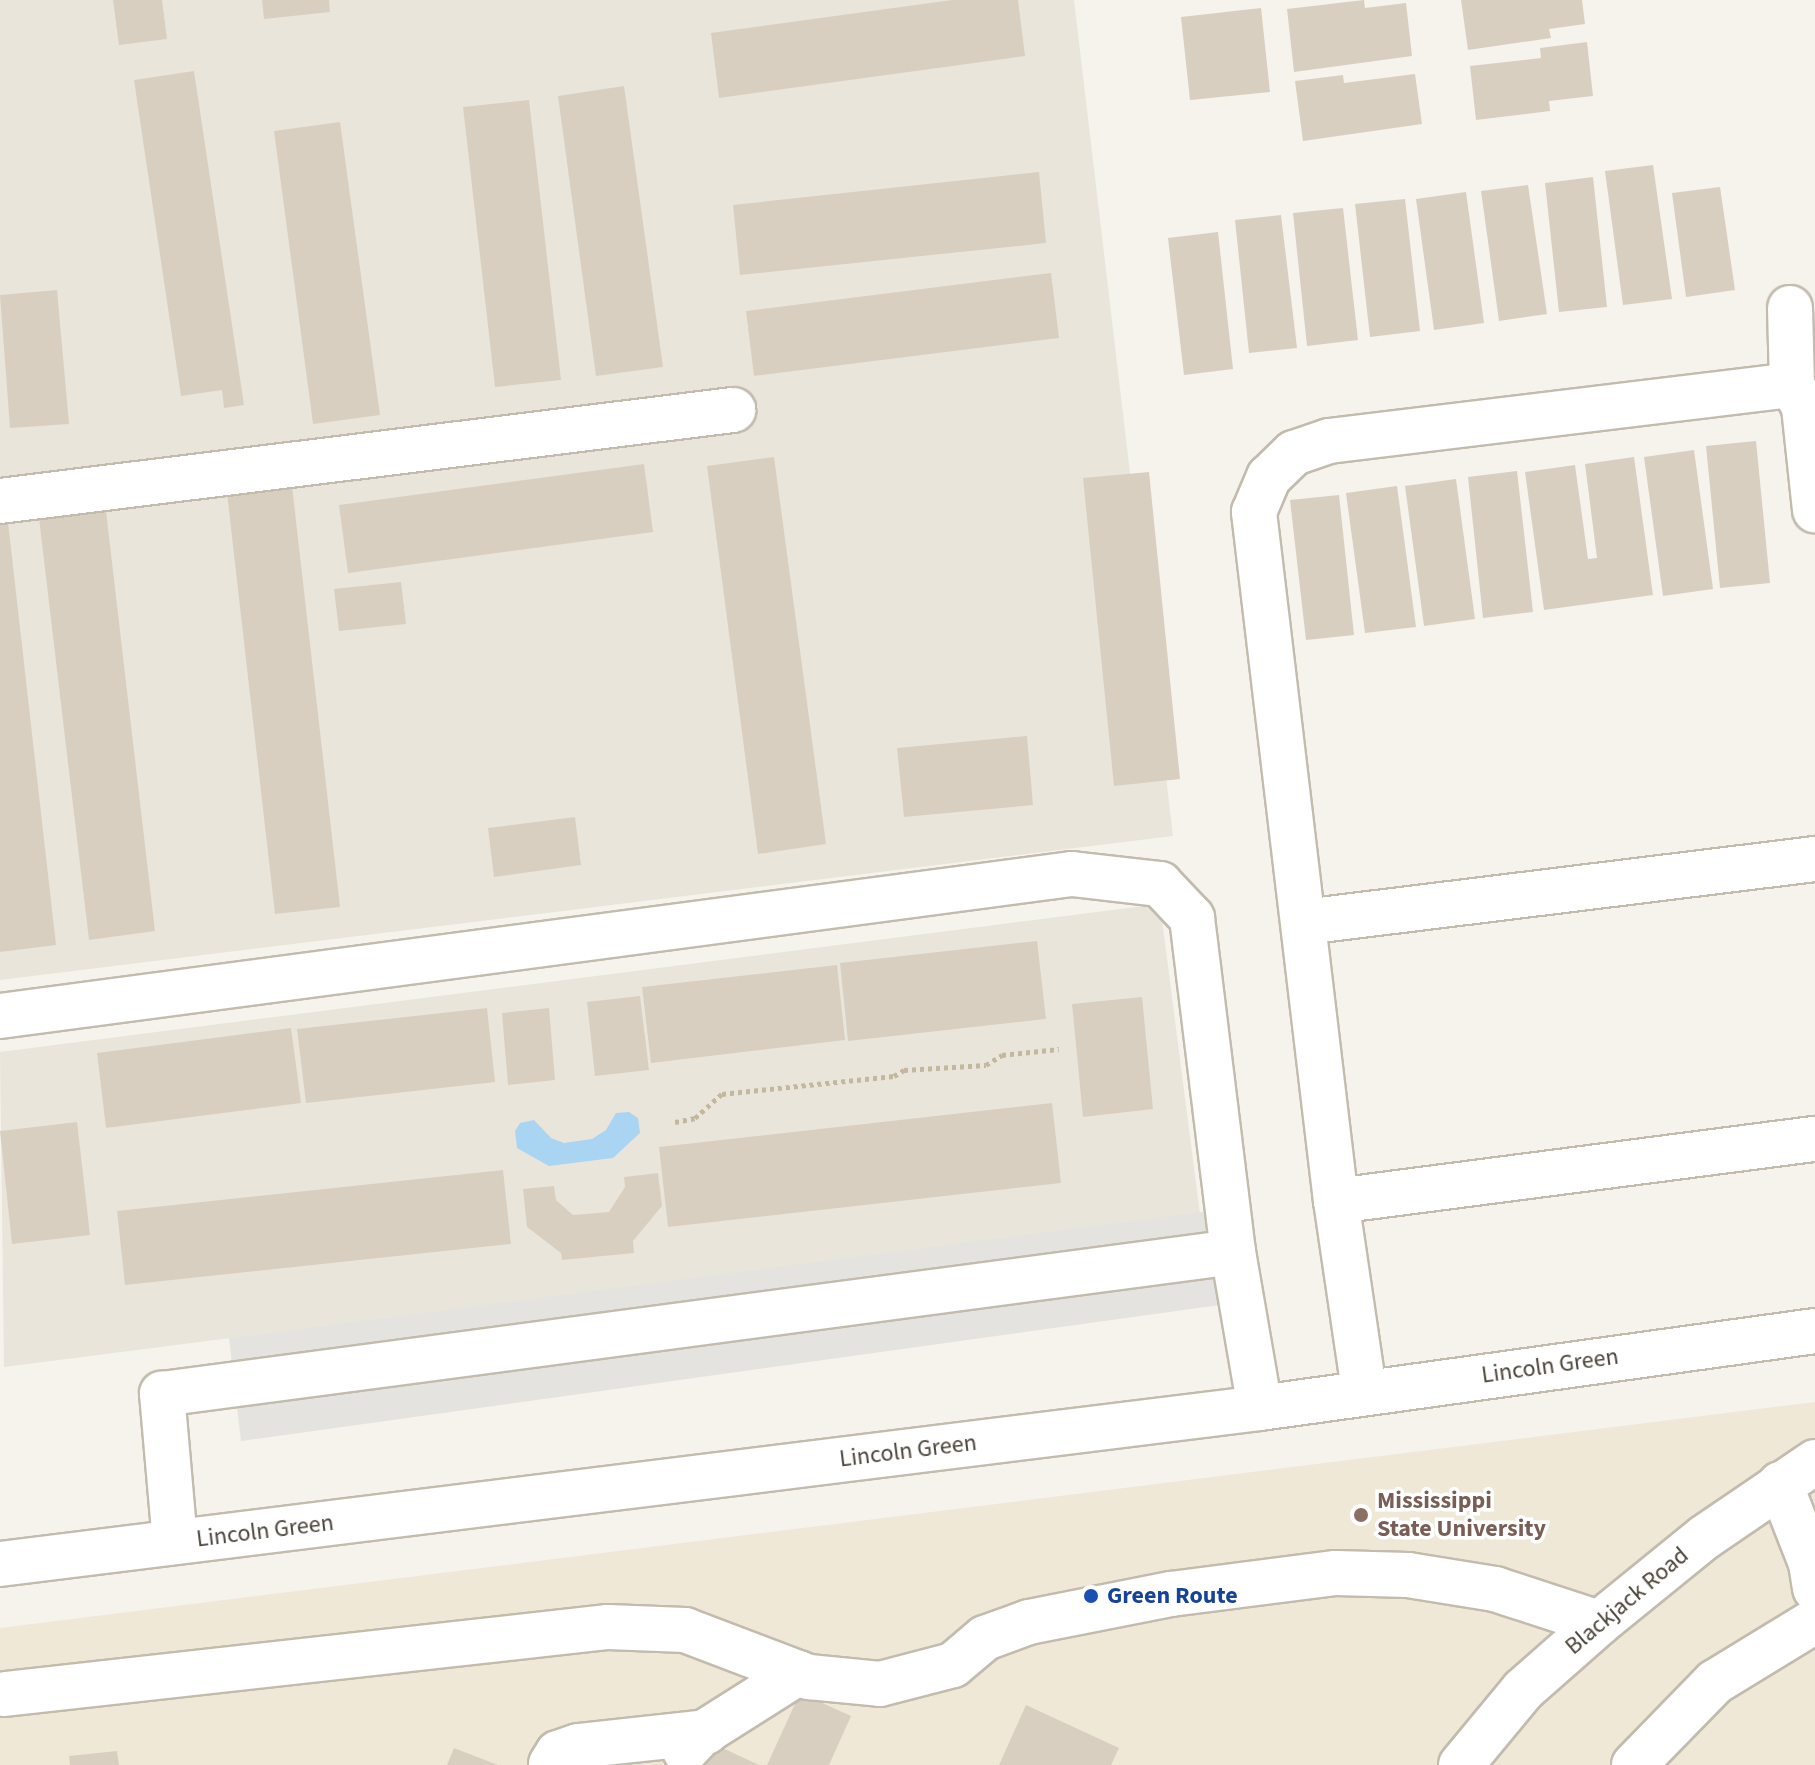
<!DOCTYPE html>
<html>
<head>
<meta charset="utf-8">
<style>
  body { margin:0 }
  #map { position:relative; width:1815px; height:1765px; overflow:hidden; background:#f6f3ec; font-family:"Source Sans 3",sans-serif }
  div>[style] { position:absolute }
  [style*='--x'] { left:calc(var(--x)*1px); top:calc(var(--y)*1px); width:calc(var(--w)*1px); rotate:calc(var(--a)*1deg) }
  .residential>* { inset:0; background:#eae5da }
  .education>* { inset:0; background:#efe8d6 }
  .parking>* { inset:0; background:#e5e3e0 }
  .water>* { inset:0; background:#a9d4f2 }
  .building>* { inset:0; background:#d8cfc1 }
  .path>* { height:5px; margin-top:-2.5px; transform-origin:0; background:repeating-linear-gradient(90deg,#c4b79f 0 4px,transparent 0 8px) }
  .roads { filter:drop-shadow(2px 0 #c2bbae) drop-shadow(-2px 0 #c2bbae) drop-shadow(0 2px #c2bbae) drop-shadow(0 -2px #c2bbae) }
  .minor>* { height:44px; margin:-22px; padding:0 22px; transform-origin:22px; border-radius:22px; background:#fff }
  .dots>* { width:22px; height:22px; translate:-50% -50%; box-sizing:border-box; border:4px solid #fff; border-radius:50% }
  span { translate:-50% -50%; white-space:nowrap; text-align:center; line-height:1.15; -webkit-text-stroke:7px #fff; paint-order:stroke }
  .street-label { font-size:24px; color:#4b4439 }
  .education-label { font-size:24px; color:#785e54; font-weight:700 }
  .left { translate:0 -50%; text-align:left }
  .transit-label { font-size:24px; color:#164399; font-weight:700 }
</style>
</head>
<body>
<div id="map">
  <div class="residential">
    <div style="clip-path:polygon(0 0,1074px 0,1173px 836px,0 980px)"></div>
    <div style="clip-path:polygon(1160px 904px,1200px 1214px,4px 1367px,0 1052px)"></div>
  </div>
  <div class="education">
    <div style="clip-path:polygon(1815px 1402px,1815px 1765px,0 1765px,0 1628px)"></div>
  </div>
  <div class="parking">
    <div style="clip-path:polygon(1210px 1211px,1220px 1305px,241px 1441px,229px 1338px)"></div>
  </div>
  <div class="water">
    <div style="clip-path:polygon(629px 1112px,638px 1118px,640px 1133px,613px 1158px,549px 1166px,517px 1148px,515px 1131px,520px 1123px,534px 1120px,551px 1138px,564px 1143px,592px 1139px,606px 1130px,616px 1113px)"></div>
  </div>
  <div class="building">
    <div style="clip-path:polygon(113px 0,162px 0,167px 39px,119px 45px)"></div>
    <div style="clip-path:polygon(262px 0,329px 0,330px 12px,264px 19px)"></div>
    <div style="clip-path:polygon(952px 0,1018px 0,1025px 56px,719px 98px,711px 33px)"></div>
    <div style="clip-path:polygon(1364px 0,1365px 8px,1406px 3px,1412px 56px,1294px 72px,1287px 9px)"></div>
    <div style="clip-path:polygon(1461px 0,1582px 0,1585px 24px,1549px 29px,1551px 38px,1468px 50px)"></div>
    <div style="clip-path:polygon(1261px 8px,1270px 92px,1190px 100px,1181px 17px)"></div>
    <div style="clip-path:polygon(1587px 42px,1593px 96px,1549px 101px,1550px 111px,1476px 120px,1470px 66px,1541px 58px,1540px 48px)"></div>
    <div style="clip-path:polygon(194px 71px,244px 405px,224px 408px,222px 390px,181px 396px,134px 80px)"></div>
    <div style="clip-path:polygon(1415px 74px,1422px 124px,1303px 141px,1295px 81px,1343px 75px,1344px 83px)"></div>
    <div style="clip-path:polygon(624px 86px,663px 367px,596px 376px,558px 96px)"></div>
    <div style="clip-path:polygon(529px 100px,561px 380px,495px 387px,463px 107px)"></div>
    <div style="clip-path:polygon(340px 122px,380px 415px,313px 424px,274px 131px)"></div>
    <div style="clip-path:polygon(1653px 165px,1672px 299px,1623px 305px,1605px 171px)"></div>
    <div style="clip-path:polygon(1039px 172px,1046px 243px,740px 275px,733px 205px)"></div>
    <div style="clip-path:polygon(1593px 177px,1607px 307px,1559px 312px,1545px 183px)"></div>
    <div style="clip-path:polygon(1528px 185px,1547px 314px,1499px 321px,1481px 191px)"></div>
    <div style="clip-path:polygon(1720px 187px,1735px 290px,1686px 297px,1672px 193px)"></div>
    <div style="clip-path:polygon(1466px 192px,1484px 323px,1434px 330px,1416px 199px)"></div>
    <div style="clip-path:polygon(1405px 199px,1420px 331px,1370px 337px,1355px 204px)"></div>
    <div style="clip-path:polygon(1343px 208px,1358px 340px,1307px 346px,1293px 213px)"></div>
    <div style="clip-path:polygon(1281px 215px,1297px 348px,1249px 353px,1235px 220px)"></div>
    <div style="clip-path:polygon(1218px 232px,1233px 369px,1184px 375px,1168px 238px)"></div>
    <div style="clip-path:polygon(1051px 273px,1059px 338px,754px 376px,746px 311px)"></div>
    <div style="clip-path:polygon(57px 290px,69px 424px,10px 428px,0 295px)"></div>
    <div style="clip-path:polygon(1756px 441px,1770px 583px,1720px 588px,1706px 446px)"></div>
    <div style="clip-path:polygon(1694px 450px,1713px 589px,1663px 596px,1644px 457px)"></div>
    <div style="clip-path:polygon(774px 457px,826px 844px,758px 854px,707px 466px)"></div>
    <div style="clip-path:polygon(1634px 457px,1653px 595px,1544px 610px,1525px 472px,1575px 465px,1588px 559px,1597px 558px,1585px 464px)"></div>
    <div style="clip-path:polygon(644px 464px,653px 532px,348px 573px,339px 505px)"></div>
    <div style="clip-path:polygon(1517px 471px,1533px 612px,1483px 618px,1468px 477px)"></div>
    <div style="clip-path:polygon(1149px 472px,1180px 779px,1114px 786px,1083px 478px)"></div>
    <div style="clip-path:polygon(1456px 479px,1475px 619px,1424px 626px,1405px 486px)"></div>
    <div style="clip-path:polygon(292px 486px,340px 907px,275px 914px,227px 493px)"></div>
    <div style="clip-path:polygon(1397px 486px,1416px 627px,1365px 633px,1346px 493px)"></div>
    <div style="clip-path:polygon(1339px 495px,1354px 635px,1306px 640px,1290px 500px)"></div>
    <div style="clip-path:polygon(106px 511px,155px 931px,89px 940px,39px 518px)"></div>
    <div style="clip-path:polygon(8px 522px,56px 945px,0 952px,0 523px)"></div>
    <div style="clip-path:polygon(401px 582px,406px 624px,339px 631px,334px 589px)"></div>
    <div style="clip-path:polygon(1027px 736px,1033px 805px,904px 817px,897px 748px)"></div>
    <div style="clip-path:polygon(575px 817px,581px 865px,494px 877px,488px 828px)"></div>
    <div style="clip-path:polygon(1037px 941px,1046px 1019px,848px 1041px,840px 963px)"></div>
    <div style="clip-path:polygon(837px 965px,845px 1040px,651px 1063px,642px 987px)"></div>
    <div style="clip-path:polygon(640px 996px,649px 1070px,595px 1076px,587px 1002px)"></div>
    <div style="clip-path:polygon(1142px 997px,1153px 1109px,1083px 1117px,1072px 1004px)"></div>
    <div style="clip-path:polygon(487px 1008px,495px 1082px,306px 1103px,297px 1029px)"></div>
    <div style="clip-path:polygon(549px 1008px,555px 1080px,508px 1085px,502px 1013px)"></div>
    <div style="clip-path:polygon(291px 1028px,301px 1103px,106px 1128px,97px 1053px)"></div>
    <div style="clip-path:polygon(1052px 1103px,1061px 1183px,668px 1227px,659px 1147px)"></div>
    <div style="clip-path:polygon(77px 1122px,90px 1235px,12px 1244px,0 1131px)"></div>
    <div style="clip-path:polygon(503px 1170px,511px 1244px,125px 1285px,117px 1211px)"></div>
    <div style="clip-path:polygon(658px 1173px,662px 1206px,633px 1241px,634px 1253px,562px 1260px,561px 1253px,527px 1227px,523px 1189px,554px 1186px,556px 1200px,573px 1215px,609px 1212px,625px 1187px,624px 1177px)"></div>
    <div style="clip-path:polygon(800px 1693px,851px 1716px,829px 1765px,767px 1765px)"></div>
    <div style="clip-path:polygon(1026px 1705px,1119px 1748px,1111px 1765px,999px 1765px)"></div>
    <div style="clip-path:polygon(701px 1738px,759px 1765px,689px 1765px)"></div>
    <div style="clip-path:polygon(454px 1748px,498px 1765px,447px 1765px)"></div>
    <div style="clip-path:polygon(117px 1751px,119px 1765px,70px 1765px,69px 1756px)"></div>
  </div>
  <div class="path">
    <div style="--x:675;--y:1122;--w:20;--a:-11"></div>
    <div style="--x:695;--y:1118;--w:36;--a:-42"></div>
    <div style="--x:722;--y:1094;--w:173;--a:-6"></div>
    <div style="--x:894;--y:1076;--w:12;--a:-31"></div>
    <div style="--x:904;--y:1070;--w:82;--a:-3.5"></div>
    <div style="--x:986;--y:1065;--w:19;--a:-32"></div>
    <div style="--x:1002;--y:1055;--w:57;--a:-6"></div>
  </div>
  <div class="roads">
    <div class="minor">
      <div style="--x:1790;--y:308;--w:77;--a:88.5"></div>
      <div style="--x:0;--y:501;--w:739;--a:-7.08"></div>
      <div style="--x:1304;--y:922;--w:515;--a:-7.03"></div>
      <div style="--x:0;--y:1016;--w:1081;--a:-7.55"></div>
      <div style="--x:1072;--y:874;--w:89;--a:6.5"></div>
      <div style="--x:1160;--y:884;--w:47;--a:46.7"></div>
      <div style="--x:1192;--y:918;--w:337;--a:83"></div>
      <div style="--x:1233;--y:1252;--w:158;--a:80.2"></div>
      <div style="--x:1336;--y:1201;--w:483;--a:-7.4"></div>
      <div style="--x:1364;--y:1390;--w:191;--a:-98.4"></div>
      <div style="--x:1336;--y:1201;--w:694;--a:-96.79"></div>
      <div style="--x:1254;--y:512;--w:38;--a:-67"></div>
      <div style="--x:1269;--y:477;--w:35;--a:-44"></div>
      <div style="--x:1294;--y:453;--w:37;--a:-19"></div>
      <div style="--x:1329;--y:441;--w:466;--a:-6.9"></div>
      <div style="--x:1792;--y:385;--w:25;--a:61"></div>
      <div style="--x:1804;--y:407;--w:104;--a:83.9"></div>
      <div style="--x:1780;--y:1484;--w:85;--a:68.6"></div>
      <div style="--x:1811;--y:1563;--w:26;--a:81"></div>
      <div style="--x:175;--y:1542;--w:149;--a:-95"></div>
      <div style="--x:162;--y:1394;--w:1080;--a:-7.55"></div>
      <div style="--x:0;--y:1564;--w:1270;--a:-7.06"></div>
      <div style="--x:1260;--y:1408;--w:560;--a:-7.9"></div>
      <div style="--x:5;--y:1694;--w:607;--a:-6.34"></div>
      <div style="--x:608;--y:1627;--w:77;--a:2.2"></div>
      <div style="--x:685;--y:1630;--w:133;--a:20.8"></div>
      <div style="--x:809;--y:1677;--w:71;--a:5.6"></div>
      <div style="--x:880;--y:1684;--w:75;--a:-14.6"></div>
      <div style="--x:953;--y:1665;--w:42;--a:-40.2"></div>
      <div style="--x:985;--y:1638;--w:47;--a:-20"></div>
      <div style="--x:1029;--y:1622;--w:145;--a:-11.2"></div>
      <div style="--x:1171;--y:1594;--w:166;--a:-7.3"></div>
      <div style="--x:1336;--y:1573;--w:72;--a:1.6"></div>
      <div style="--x:1408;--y:1575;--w:88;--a:9.1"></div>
      <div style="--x:1495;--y:1589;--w:109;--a:18.1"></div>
      <div style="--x:685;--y:1751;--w:22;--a:-47"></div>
      <div style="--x:700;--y:1735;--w:116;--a:-32.3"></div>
      <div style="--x:551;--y:1764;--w:13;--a:-58"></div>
      <div style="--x:558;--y:1753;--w:21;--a:-19"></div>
      <div style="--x:578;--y:1746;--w:129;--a:-6.2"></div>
      <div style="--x:1461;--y:1765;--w:97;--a:-50.4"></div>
      <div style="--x:1523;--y:1690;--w:101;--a:-41.4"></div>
      <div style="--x:1599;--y:1623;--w:136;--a:-39.1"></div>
      <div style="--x:1705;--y:1537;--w:133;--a:-34.3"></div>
      <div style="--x:1634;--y:1765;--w:116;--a:-45.7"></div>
      <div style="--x:1715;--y:1682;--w:117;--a:-31.4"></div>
    </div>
  </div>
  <div class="dots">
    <div style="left:1361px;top:1515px;background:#8d6e63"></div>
    <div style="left:1091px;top:1596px;background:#1a4fb4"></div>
  </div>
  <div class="street-label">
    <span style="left:1550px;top:1366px;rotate:-8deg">Lincoln Green</span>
    <span style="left:908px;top:1451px;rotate:-7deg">Lincoln Green</span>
    <span style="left:265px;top:1531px;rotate:-7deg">Lincoln Green</span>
    <span style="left:1627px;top:1601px;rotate:-40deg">Blackjack Road</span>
  </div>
  <div class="education-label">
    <span class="left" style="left:1377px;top:1515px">Mississippi<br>State University</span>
  </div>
  <div class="transit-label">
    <span class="left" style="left:1107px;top:1596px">Green Route</span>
  </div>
</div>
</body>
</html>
